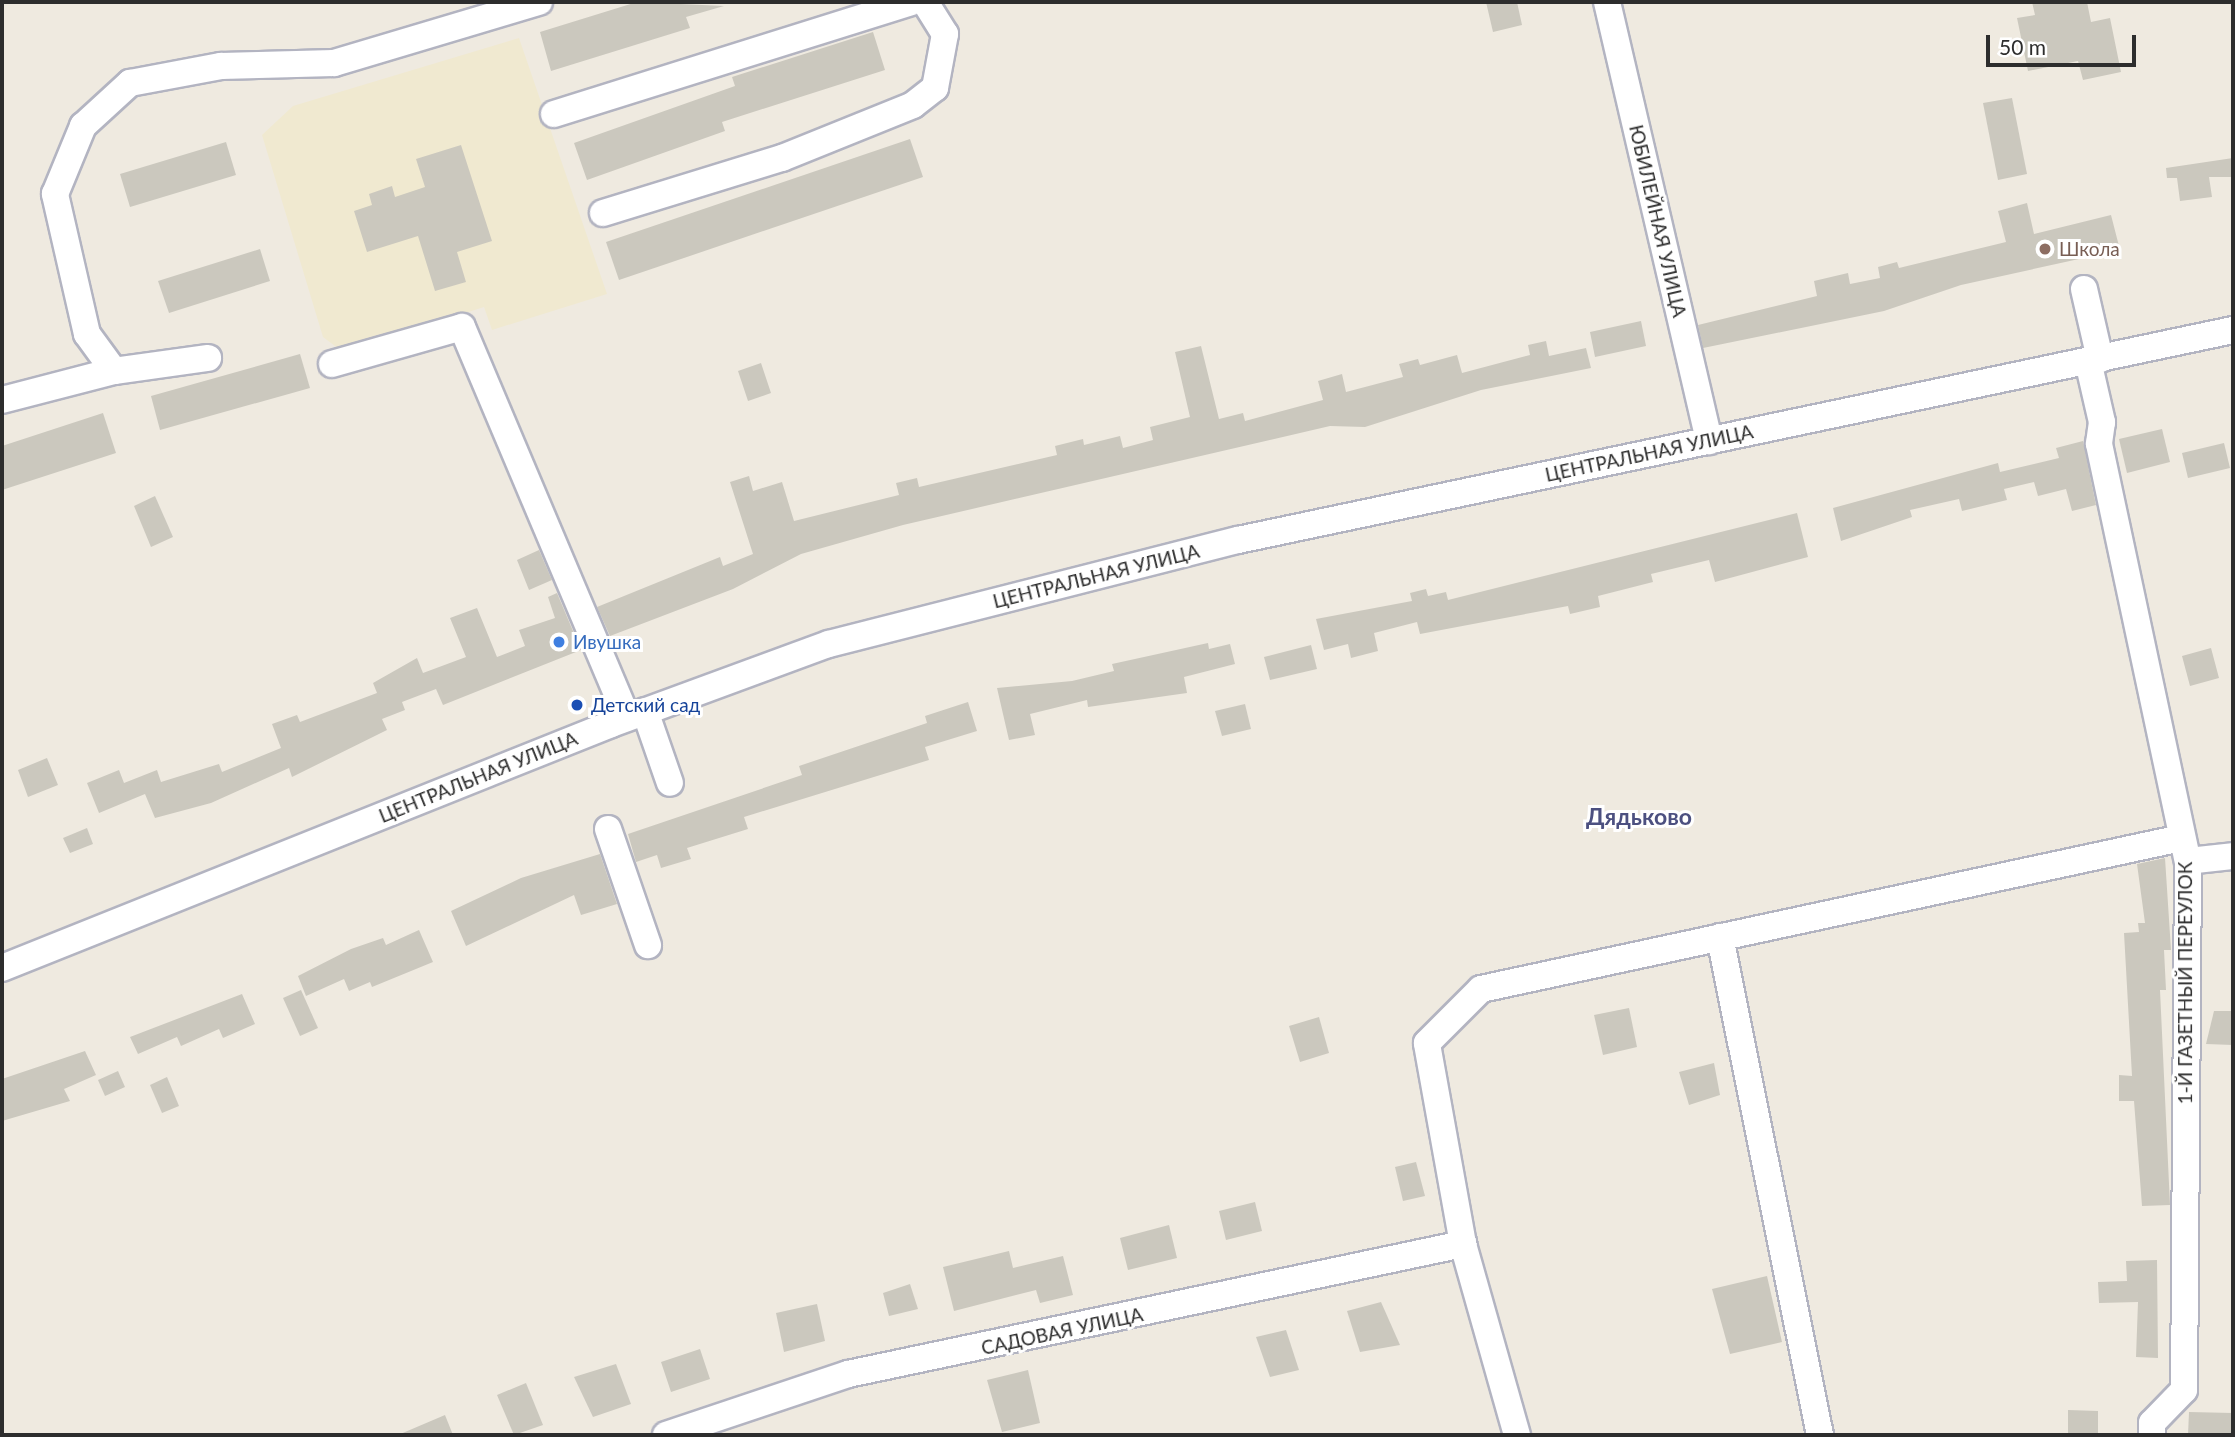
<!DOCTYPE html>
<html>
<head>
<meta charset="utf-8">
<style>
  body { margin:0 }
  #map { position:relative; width:2235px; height:1437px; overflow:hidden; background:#efeae0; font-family:Lato,sans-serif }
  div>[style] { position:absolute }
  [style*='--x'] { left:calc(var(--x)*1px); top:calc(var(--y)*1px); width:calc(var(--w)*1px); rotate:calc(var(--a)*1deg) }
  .education>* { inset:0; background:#f0e9d0 }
  .building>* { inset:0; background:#cbc8be }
  .roads { filter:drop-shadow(2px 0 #b3b4c1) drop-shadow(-2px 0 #b3b4c1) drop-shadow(0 2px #b3b4c1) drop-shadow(0 -2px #b3b4c1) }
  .minor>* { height:26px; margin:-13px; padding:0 13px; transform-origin:13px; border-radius:13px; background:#fff }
  .dots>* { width:19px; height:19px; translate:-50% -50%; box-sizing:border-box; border:4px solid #fff; border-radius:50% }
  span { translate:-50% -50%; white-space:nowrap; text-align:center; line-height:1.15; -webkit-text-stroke:6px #fff; paint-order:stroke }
  .street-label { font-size:19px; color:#2d2d2d }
  .education-label { font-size:19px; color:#785e54 }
  .left { translate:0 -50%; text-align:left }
  .shop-label { font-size:19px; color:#366cbe }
  .transit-label { font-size:19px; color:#164399 }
  .quarter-label { font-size:23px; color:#4c5080; font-weight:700 }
  .frame { position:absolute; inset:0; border:4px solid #2d2d2d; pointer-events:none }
  .scale { position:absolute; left:1986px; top:35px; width:150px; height:32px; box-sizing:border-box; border:4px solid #2d2d2d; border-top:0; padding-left:9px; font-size:21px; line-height:24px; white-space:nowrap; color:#2d2d2d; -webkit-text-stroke:5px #fff; paint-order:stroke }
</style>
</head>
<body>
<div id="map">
  <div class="education">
    <div style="clip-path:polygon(519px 38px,607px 294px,492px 330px,484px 307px,343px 352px,323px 337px,262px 135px,293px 106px)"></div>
  </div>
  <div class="building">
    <div style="clip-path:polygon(637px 2px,724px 6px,686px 17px,690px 28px,551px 71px,540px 32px)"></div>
    <div style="clip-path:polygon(1486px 2px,1517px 2px,1522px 25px,1493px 32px)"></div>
    <div style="clip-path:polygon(2032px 2px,2087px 2px,2091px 22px,2110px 18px,2121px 72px,2083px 80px,2078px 61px,2028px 71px,2017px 18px,2035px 15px)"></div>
    <div style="clip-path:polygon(873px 32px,885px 70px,722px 122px,725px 131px,587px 180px,574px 143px,735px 86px,732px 77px)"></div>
    <div style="clip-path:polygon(2012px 98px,2027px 174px,1998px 180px,1983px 103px)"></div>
    <div style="clip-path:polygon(910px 139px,923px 177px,619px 280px,606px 242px)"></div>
    <div style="clip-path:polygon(226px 142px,236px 175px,130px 207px,120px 174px)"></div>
    <div style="clip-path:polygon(461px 145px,492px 241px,457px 252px,466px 282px,435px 291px,418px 236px,367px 252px,354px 211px,372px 205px,369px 194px,392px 186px,395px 197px,425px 187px,416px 159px)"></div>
    <div style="clip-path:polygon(2233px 158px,2233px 177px,2209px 177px,2212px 197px,2180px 201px,2177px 178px,2167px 178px,2166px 168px)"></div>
    <div style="clip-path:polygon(2027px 203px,2034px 234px,2111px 215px,2120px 250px,1961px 285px,1884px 311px,1703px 348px,1698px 325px,1817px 296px,1814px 281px,1848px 273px,1850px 284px,1880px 278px,1878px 267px,1897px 262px,1899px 268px,2006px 242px,1998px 211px)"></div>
    <div style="clip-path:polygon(260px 249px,270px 281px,169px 313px,158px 281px)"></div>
    <div style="clip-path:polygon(1641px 321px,1646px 346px,1595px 357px,1590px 332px)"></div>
    <div style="clip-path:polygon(1546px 341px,1549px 356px,1586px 348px,1591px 368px,1481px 390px,1365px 427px,1330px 426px,903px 525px,801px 554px,733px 589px,610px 636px,597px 607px,720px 557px,723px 566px,753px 554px,730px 482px,749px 476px,753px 491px,782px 482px,794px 521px,899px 495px,896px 483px,917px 478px,919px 487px,1057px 455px,1055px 446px,1083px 439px,1084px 445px,1120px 436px,1123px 448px,1153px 440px,1150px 427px,1190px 417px,1175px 352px,1201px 346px,1219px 419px,1243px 413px,1245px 421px,1323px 400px,1318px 381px,1342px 374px,1346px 392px,1403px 377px,1399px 364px,1418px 359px,1420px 365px,1457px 355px,1462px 373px,1530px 355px,1528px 345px)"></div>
    <div style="clip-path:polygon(300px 354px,310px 388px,160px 430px,151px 396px)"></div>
    <div style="clip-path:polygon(761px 363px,771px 393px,748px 401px,738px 371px)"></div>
    <div style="clip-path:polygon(103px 413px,116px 453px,2px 490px,2px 446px)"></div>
    <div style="clip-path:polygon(2162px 429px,2170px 462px,2127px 473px,2119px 439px)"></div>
    <div style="clip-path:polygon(2083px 441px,2096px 505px,2072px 511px,2066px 489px,2038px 496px,2034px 482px,2004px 489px,2007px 500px,1962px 511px,1959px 499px,1910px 510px,1912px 517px,1841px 541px,1833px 508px,1998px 463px,2000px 472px,2059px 458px,2056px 448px)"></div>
    <div style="clip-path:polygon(2224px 443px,2230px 468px,2188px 478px,2182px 453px)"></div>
    <div style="clip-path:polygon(155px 496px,173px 537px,151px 547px,134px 506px)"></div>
    <div style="clip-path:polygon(1797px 513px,1808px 557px,1715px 582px,1709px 560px,1651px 574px,1653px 582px,1598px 596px,1600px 607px,1570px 614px,1568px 606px,1420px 634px,1417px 622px,1374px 633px,1378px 651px,1351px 658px,1348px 644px,1324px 650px,1316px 619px,1412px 601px,1410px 593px,1426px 589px,1428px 596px,1446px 592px,1448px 600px)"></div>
    <div style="clip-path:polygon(539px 550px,552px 580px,529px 590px,517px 560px)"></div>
    <div style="clip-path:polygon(557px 593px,581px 650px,443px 705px,436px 689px,402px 702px,405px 710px,382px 719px,387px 730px,292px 777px,289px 768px,211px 803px,155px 818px,145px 794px,99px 813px,87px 783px,119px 770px,124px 783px,157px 770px,161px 782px,219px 764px,222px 772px,281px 748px,272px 724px,297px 715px,300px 722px,377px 693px,373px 683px,417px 658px,423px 673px,466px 657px,450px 618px,477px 608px,497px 657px,525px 646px,519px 630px,555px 618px,548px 597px)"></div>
    <div style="clip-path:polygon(1208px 643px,1209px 649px,1230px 644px,1235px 664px,1184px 677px,1187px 693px,1088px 707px,1087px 700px,1030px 714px,1035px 735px,1009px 740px,997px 688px,1072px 681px,1114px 671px,1112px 664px)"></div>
    <div style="clip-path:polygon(1311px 645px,1317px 669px,1270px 680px,1264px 657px)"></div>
    <div style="clip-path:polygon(2211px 648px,2219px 678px,2190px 686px,2182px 656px)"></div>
    <div style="clip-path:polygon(968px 702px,977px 731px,925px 747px,929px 760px,744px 817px,748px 829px,687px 848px,691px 859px,661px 868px,657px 855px,636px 862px,628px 834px,802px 775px,799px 766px,927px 723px,925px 716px)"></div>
    <div style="clip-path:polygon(1245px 704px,1251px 729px,1222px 736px,1215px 711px)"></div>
    <div style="clip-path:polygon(47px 758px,58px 785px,28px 797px,18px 770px)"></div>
    <div style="clip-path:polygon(87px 828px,93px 844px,70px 853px,63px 838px)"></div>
    <div style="clip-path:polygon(600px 854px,617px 904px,581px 915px,574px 895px,466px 946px,451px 911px,521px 878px)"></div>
    <div style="clip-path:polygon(2165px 858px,2171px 950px,2164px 950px,2166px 990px,2160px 990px,2170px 1205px,2142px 1206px,2134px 1101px,2119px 1101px,2119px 1075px,2132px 1076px,2124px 933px,2139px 932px,2138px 923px,2145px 923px,2137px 864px)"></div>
    <div style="clip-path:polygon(419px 930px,433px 962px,372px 987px,370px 982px,349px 991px,344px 979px,306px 996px,298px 976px,351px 949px,383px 938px,386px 945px)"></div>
    <div style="clip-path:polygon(301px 990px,318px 1028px,300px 1036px,283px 998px)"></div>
    <div style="clip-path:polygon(242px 994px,255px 1024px,223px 1038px,219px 1029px,181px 1046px,177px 1037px,138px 1054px,130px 1037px)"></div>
    <div style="clip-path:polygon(1629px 1008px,1637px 1047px,1603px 1055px,1594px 1015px)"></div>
    <div style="clip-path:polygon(2214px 1011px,2233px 1011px,2233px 1045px,2206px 1044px)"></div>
    <div style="clip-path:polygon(1319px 1017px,1329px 1053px,1300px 1062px,1289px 1026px)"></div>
    <div style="clip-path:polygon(85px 1051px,96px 1075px,64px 1089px,70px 1101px,2px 1121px,2px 1079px)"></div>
    <div style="clip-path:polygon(1714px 1063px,1720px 1095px,1689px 1105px,1679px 1072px)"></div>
    <div style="clip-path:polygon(118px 1071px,125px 1087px,105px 1096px,98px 1080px)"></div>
    <div style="clip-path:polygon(167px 1077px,179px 1106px,162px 1113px,150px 1085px)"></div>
    <div style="clip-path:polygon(1416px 1162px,1425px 1196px,1403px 1201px,1395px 1167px)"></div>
    <div style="clip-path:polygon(1255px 1202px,1262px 1231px,1226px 1240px,1219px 1211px)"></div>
    <div style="clip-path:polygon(1169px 1225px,1177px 1258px,1128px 1270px,1120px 1238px)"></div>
    <div style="clip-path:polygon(1009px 1251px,1013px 1268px,1063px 1256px,1073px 1295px,1040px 1303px,1036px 1290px,954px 1311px,943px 1267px)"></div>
    <div style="clip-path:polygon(2157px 1260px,2158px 1358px,2136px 1357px,2138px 1302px,2099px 1303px,2098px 1282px,2127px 1281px,2126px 1261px)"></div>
    <div style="clip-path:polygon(1767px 1276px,1782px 1342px,1730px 1354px,1712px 1289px)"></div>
    <div style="clip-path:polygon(910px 1284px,918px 1309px,889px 1316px,883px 1293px)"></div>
    <div style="clip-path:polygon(1381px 1302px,1400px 1345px,1360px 1352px,1347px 1311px)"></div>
    <div style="clip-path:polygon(817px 1304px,825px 1341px,784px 1352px,776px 1313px)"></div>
    <div style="clip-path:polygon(1286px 1330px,1299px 1370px,1270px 1377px,1256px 1337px)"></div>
    <div style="clip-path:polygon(700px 1349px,710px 1379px,671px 1392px,661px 1362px)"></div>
    <div style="clip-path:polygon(616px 1364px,631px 1404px,593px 1417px,574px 1377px)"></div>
    <div style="clip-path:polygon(1028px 1370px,1040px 1423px,1002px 1432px,987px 1380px)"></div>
    <div style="clip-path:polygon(526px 1383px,543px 1425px,514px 1435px,497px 1395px)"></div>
    <div style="clip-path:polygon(2068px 1410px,2098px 1411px,2098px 1435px,2068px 1435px)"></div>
    <div style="clip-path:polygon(2189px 1412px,2233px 1413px,2233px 1435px,2188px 1435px)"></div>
    <div style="clip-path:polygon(445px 1415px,453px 1435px,398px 1435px)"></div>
  </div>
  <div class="roads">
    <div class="minor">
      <div style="--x:1607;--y:2;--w:451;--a:76.9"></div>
      <div style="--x:554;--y:114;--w:374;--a:-17.4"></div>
      <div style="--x:603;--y:213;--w:187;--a:-17.1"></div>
      <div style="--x:782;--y:158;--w:141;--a:-22"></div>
      <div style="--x:913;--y:105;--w:28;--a:-38"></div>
      <div style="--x:935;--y:88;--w:55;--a:-79.5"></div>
      <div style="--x:945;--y:34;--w:38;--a:-122"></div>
      <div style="--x:2084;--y:289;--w:72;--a:77.1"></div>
      <div style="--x:2088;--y:361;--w:63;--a:77.1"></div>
      <div style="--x:2102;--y:422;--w:22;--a:98"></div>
      <div style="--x:2099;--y:444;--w:426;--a:78"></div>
      <div style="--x:2188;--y:861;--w:529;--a:90.43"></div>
      <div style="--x:2184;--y:1390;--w:46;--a:134.1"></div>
      <div style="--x:2152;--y:1423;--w:12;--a:90"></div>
      <div style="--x:332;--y:364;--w:135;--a:-15.9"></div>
      <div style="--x:462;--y:327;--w:424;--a:67.1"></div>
      <div style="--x:114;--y:371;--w:46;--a:-126.1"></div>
      <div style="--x:87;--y:334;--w:144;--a:-102.9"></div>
      <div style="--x:55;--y:194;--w:74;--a:-67.6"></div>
      <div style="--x:83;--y:126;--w:64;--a:-42.5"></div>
      <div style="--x:130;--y:83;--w:93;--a:-10.6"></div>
      <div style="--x:221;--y:66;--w:113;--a:-1.5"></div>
      <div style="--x:334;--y:63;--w:214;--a:-16.6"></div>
      <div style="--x:2;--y:400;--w:116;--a:-14.5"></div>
      <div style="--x:114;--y:371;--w:95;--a:-7.9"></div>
      <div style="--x:645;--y:711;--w:76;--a:70.9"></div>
      <div style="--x:608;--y:829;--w:123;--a:71"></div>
      <div style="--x:2188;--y:861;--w:45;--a:-6.3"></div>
      <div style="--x:1720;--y:937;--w:508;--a:78.65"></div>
      <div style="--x:2;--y:968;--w:656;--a:-21.83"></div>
      <div style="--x:611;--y:724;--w:232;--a:-20.2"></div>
      <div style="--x:829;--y:644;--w:422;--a:-14.3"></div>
      <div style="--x:1238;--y:540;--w:1017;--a:-11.92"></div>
      <div style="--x:666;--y:1435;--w:192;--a:-18.5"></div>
      <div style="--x:848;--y:1374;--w:629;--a:-11.94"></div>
      <div style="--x:1517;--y:1435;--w:198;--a:-105.8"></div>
      <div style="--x:1463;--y:1244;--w:204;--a:-100.2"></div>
      <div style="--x:1427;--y:1043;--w:76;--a:-45"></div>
      <div style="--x:1481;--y:989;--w:716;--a:-12.17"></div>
    </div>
  </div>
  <div class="dots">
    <div style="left:2045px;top:249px;background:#8d6e63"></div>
    <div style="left:559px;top:642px;background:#3f7fe0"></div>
    <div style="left:577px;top:705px;background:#1a4fb4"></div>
  </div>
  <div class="street-label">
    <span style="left:1658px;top:221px;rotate:77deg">ЮБИЛЕЙНАЯ УЛИЦА</span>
    <span style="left:1649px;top:453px;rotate:-12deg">ЦЕНТРАЛЬНАЯ УЛИЦА</span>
    <span style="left:1096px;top:576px;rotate:-14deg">ЦЕНТРАЛЬНАЯ УЛИЦА</span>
    <span style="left:478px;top:777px;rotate:-22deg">ЦЕНТРАЛЬНАЯ УЛИЦА</span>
    <span style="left:2185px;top:983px;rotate:-90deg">1-Й ГАЗЕТНЫЙ ПЕРЕУЛОК</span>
    <span style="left:1062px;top:1331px;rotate:-12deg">САДОВАЯ УЛИЦА</span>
  </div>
  <div class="education-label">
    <span class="left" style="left:2059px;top:249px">Школа</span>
  </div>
  <div class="shop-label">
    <span class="left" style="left:573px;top:642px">Ивушка</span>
  </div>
  <div class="transit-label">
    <span class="left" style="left:591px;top:705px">Детский сад</span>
  </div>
  <div class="quarter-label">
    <span style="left:1639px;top:816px">Дядьково</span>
  </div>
  <div class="frame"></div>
  <div class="scale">50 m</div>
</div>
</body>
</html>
